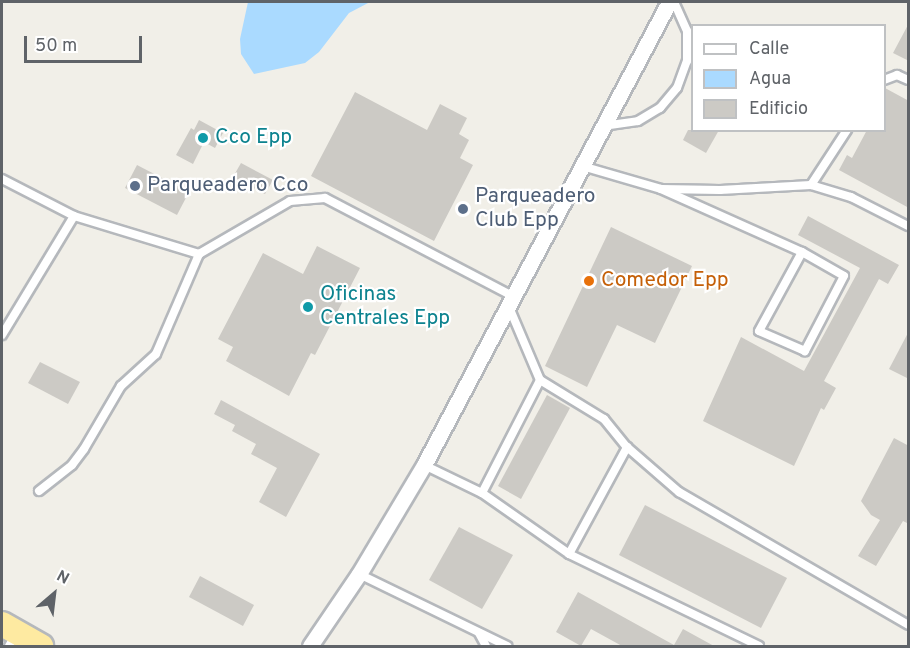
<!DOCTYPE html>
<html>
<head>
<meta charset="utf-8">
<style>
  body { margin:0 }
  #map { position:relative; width:910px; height:648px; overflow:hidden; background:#f1efe8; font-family:Overpass,sans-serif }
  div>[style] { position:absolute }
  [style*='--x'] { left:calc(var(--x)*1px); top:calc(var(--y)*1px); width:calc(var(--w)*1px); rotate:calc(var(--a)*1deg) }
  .water>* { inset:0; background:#aadaff }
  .building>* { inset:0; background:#cccac5 }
  .roads { filter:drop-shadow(2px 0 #b5b8bc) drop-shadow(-2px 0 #b5b8bc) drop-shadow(0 2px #b5b8bc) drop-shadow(0 -2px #b5b8bc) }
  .service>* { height:8px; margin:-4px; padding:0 4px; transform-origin:4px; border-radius:4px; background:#fff }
  .minor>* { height:15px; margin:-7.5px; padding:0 7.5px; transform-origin:7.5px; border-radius:7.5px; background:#fff }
  .trunk>* { height:24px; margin:-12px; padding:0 12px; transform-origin:12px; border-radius:12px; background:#feeaa1 }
  .dots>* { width:16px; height:16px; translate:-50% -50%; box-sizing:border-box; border:3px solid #fff; border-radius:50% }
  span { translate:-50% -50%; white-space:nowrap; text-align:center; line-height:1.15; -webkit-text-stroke:4.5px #fff; paint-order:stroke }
  .culture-label { font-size:21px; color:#0d838f }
  .left { translate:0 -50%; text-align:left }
  .service-label { font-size:21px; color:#4e5e75 }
  .food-label { font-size:21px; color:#c56008 }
  .frame { position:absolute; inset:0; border:3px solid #5f6368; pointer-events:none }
  .legend { position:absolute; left:691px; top:24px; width:195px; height:108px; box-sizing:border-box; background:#fff; border:2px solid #bfc1c3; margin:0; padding:8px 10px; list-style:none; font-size:18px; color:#5f6368 }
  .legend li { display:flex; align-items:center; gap:12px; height:30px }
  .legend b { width:30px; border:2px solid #bfc1c3 }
  .north { position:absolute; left:24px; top:564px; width:60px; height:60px; -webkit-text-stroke:4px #fff; paint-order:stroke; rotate:28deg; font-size:16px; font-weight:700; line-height:24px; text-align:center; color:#5f6368 }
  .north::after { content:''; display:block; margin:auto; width:21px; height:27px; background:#5f6368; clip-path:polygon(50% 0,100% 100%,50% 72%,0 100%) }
  .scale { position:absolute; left:24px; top:36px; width:118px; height:27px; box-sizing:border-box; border:3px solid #5f6368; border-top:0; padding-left:8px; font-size:18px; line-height:21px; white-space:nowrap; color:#5f6368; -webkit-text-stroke:4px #fff; paint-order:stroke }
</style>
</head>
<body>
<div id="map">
  <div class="water">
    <div style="clip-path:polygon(248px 2px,370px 2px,349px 13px,319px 52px,305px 63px,254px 74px,241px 54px,240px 39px)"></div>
  </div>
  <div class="building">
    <div style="clip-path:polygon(909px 23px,909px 61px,893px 53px)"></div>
    <div style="clip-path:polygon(885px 88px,909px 101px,909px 208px,839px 170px,847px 155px,852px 158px,867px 130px,885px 130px)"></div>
    <div style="clip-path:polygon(355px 92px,427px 130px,440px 104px,467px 118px,459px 134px,469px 140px,460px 158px,473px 165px,434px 241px,311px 176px)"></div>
    <div style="clip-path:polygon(199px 120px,223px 133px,215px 148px,204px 142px,193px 164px,176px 155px,191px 128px,194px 130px)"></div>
    <div style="clip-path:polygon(688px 130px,719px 130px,706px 153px,683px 140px)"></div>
    <div style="clip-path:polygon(241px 163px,273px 180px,265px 194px,233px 177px)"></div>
    <div style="clip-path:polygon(137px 165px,189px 192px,177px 215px,125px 188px)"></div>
    <div style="clip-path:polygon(808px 216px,899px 265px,888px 284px,879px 279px,824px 381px,836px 388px,824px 410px,821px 408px,794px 466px,703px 421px,741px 337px,804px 371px,860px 268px,798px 235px)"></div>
    <div style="clip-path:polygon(611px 227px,692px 266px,655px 343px,617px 325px,587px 387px,545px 366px)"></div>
    <div style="clip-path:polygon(317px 246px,360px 268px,315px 355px,311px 353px,289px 396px,226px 361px,233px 347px,218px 339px,263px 253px,303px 274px)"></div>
    <div style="clip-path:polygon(909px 331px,909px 379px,889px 369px)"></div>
    <div style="clip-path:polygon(40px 362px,80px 382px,68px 404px,28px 383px)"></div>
    <div style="clip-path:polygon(547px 395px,570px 408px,521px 499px,498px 486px)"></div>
    <div style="clip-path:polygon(221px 400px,320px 454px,286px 517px,259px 502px,277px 468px,251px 454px,256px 444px,232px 431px,235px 425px,214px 414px)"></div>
    <div style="clip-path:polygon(894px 438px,909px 446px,909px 524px,903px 521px,876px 566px,858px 556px,880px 520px,871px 515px,861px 501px)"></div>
    <div style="clip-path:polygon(645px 505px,787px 578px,761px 628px,619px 555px)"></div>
    <div style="clip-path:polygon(459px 527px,513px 555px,482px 609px,429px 580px)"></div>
    <div style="clip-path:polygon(200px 576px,254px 605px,243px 626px,189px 597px)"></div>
    <div style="clip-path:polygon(578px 592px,674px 645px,683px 629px,714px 646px,622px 646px,591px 629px,581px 646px,556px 632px)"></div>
  </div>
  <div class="roads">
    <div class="service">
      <div style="--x:884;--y:80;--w:14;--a:-21"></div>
      <div style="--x:897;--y:75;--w:12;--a:24"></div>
      <div style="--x:603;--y:126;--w:35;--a:-8"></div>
      <div style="--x:638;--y:121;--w:26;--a:-31"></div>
      <div style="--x:660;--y:108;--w:26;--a:-50"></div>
      <div style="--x:677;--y:88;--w:29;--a:-70"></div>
      <div style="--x:687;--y:61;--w:30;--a:-90"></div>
      <div style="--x:687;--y:31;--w:32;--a:-114"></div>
      <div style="--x:582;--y:166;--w:82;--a:16.2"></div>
      <div style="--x:661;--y:189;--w:59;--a:1"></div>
      <div style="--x:720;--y:190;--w:91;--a:-3.1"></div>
      <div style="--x:811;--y:185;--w:42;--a:16.7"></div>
      <div style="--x:851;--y:197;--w:64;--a:27"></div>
      <div style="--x:2;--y:179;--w:81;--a:27.2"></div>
      <div style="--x:74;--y:216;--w:131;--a:16.9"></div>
      <div style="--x:199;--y:254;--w:105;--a:-30.2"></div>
      <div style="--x:290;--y:201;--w:35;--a:-5"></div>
      <div style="--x:325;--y:198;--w:213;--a:27.6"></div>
      <div style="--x:811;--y:185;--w:66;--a:-56.8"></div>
      <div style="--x:661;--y:189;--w:154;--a:24.1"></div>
      <div style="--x:802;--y:252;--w:48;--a:29.7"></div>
      <div style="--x:844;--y:276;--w:85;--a:117.5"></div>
      <div style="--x:805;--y:351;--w:50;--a:-156.5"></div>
      <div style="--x:759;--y:331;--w:90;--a:-61.4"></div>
      <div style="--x:509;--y:307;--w:79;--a:67"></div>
      <div style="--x:540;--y:380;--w:75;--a:31.4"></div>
      <div style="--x:604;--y:419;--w:36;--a:51"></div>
      <div style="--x:627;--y:447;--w:69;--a:40.9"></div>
      <div style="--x:679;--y:492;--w:265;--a:30.1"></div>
      <div style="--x:2;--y:335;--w:139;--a:-58.8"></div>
      <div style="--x:424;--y:465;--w:64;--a:25.8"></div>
      <div style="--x:482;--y:493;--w:106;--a:35"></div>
      <div style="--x:569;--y:554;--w:211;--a:25.8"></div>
      <div style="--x:39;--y:491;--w:42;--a:-38.2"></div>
      <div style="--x:72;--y:465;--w:20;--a:-53"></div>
      <div style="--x:84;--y:449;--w:73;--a:-59.6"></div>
      <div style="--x:121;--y:386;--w:47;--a:-42.4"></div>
      <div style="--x:156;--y:354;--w:109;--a:-66.7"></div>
      <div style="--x:482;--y:493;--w:127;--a:-62.8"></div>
      <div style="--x:569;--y:554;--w:122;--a:-61.5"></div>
      <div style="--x:359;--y:574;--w:165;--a:25.9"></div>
      <div style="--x:479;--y:633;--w:15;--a:62"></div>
      <div style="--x:9;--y:646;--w:14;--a:-60"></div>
    </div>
    <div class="minor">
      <div style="--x:310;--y:646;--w:87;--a:-55.8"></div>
      <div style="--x:359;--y:574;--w:127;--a:-59.2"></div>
      <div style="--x:424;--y:465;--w:524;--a:-62.11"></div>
    </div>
    <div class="trunk">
      <div style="--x:2;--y:624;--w:45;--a:29.4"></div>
    </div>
  </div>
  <div class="dots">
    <div style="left:203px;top:138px;background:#0f9aa8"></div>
    <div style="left:135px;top:186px;background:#5c6f8a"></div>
    <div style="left:463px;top:209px;background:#5c6f8a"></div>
    <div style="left:589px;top:281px;background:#e8710a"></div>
    <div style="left:308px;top:307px;background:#0f9aa8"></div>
  </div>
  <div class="culture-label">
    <span class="left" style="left:215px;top:138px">Cco Epp</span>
    <span class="left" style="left:320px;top:307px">Oficinas<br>Centrales Epp</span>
  </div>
  <div class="service-label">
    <span class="left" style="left:147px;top:186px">Parqueadero Cco</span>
    <span class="left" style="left:475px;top:209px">Parqueadero<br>Club Epp</span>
  </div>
  <div class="food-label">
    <span class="left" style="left:601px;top:281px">Comedor Epp</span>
  </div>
  <div class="frame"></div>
  <ul class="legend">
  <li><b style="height:8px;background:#fff"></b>Calle</li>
  <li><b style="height:16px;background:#aadaff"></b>Agua</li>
  <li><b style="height:16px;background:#cccac5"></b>Edificio</li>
  </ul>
  <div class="north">N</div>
  <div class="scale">50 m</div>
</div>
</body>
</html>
